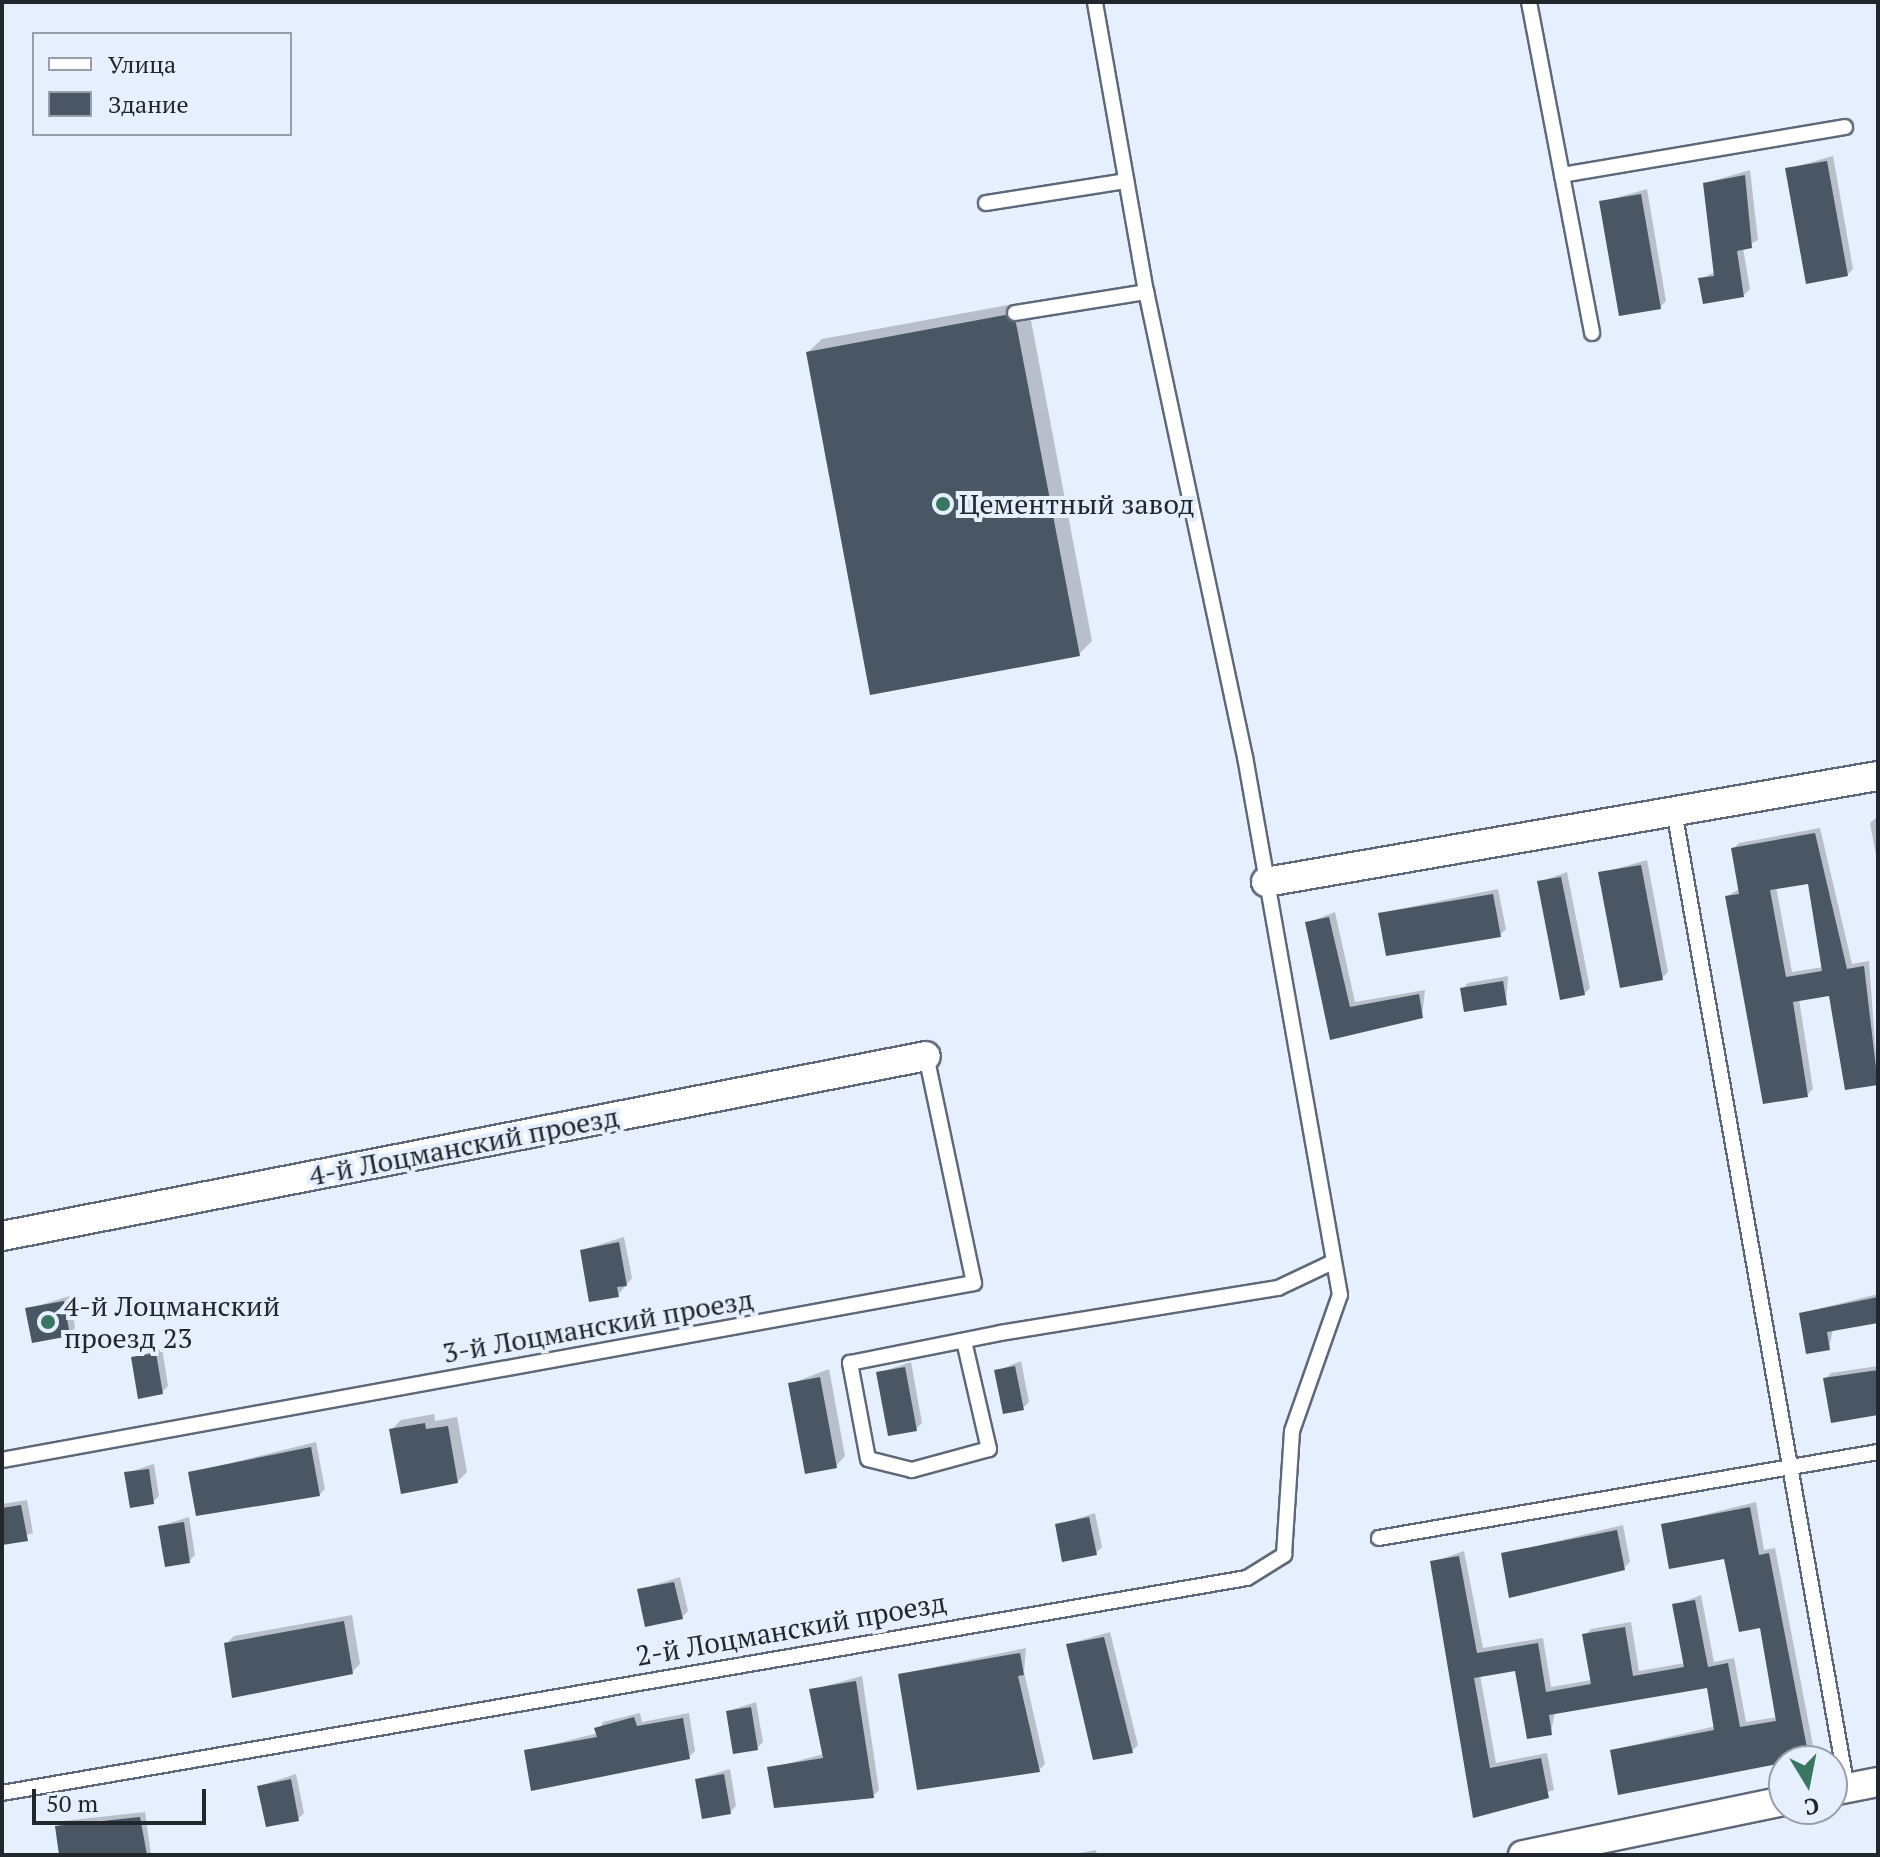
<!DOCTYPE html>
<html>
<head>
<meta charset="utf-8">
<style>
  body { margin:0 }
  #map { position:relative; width:1880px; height:1857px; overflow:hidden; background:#e6effd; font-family:"PT Serif",serif }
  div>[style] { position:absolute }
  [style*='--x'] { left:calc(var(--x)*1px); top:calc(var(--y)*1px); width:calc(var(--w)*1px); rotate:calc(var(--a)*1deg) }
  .shadow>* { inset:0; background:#0003 }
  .building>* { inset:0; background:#485763 }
  .roads { filter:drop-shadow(2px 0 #5f6878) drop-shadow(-2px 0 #5f6878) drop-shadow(0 2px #5f6878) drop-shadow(0 -2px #5f6878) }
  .lane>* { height:14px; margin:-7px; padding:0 7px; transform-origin:7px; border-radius:7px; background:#fff }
  .street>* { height:28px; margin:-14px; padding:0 14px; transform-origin:14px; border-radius:14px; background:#fff }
  .dots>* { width:22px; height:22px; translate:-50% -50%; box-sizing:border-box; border:4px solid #e6effd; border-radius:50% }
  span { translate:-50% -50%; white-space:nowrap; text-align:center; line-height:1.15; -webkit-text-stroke:8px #e6effd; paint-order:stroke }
  .poi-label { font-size:28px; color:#22262d }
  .left { translate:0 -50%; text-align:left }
  .street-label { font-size:28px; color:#22262d }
  .frame { position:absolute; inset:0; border:4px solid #22262d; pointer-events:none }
  .legend { position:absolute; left:32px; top:32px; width:260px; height:104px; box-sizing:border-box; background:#e6effd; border:2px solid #989faa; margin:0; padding:10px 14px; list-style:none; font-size:24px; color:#22262d }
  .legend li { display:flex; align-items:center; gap:16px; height:40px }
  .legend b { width:40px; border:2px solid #989faa }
  .north { position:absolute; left:1768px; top:1745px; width:80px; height:80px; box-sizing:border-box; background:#e6effd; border:2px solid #989faa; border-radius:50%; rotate:170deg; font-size:22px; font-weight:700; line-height:32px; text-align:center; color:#22262d }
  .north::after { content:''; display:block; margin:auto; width:28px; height:36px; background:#3a7763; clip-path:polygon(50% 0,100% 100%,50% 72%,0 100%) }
  .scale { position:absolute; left:32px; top:1789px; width:174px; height:36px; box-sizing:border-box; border:4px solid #22262d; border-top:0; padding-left:10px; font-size:24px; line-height:28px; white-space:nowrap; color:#22262d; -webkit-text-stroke:6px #e6effd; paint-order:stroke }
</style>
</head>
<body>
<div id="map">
  <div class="shadow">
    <div style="clip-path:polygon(1833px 156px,1853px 269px,1847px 275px,1787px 169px)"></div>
    <div style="clip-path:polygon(1750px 170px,1758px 240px,1743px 248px,1750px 289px,1744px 295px,1700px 279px,1715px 272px,1705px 183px)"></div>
    <div style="clip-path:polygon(1647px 189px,1666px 301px,1660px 307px,1601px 202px)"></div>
    <div style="clip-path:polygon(1019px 303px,1029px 310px,1092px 641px,1079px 654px,808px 352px,822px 339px)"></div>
    <div style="clip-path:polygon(1878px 816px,1878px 866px,1870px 823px)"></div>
    <div style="clip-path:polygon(evenodd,1820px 828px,1852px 964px,1869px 961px,1878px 1083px,1847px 1088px,1830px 993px,1799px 999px,1813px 1089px,1807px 1095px,1727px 896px,1740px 889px,1733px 849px,1739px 843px,1820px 828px,1810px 882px,1824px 967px,1792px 972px,1776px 887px,1810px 882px)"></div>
    <div style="clip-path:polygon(1647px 860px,1668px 972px,1662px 978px,1601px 873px)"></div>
    <div style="clip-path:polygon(1567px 872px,1590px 988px,1584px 994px,1539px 882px)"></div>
    <div style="clip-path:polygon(1498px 889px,1506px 929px,1500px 935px,1380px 913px)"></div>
    <div style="clip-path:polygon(1335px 912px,1355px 1002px,1425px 990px,1422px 1016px,1332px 1037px,1307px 923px)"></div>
    <div style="clip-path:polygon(1508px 976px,1506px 1003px,1462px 989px,1468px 983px)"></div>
    <div style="clip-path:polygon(624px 1237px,632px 1278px,618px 1295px,582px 1250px)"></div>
    <div style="clip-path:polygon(1878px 1294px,1878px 1321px,1833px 1329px,1829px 1348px,1801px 1313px)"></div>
    <div style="clip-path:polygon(70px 1296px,75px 1328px,69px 1334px,27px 1309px)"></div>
    <div style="clip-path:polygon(162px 1348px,168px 1386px,162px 1392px,133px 1358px)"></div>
    <div style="clip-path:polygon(1021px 1361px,1029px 1402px,1023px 1408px,996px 1371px)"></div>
    <div style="clip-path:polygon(911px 1362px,922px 1423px,916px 1429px,878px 1373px)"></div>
    <div style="clip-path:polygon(1878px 1366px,1878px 1414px,1825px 1379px,1831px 1373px)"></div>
    <div style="clip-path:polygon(829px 1369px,845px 1456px,836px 1466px,790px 1384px)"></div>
    <div style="clip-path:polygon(434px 1414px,435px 1421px,457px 1417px,467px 1472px,457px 1482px,391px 1430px,401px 1420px)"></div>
    <div style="clip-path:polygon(316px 1442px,325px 1489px,319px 1495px,190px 1473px)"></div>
    <div style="clip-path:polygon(154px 1464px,159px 1496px,153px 1502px,126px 1473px)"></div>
    <div style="clip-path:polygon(27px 1500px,33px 1533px,2px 1543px,2px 1504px)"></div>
    <div style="clip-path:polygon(1756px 1502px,1764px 1550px,1775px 1548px,1814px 1751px,1808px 1757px,1612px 1750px,1716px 1726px,1708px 1685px,1555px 1712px,1551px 1733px,1516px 1668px,1480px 1675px,1496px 1763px,1547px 1753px,1554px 1790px,1475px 1816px,1432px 1562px,1464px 1551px,1483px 1648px,1543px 1638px,1551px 1687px,1592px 1680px,1585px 1635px,1591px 1629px,1631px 1622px,1639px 1671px,1685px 1663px,1675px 1605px,1701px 1595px,1714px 1662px,1734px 1658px,1746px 1722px,1777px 1717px,1761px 1626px,1726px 1557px,1663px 1525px)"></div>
    <div style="clip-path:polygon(1095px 1513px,1102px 1547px,1096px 1553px,1057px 1525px)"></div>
    <div style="clip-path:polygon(189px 1517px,195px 1555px,189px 1561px,160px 1526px)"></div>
    <div style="clip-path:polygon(1623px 1525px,1630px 1562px,1624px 1568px,1504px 1554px)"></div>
    <div style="clip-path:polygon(680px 1577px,688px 1611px,682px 1617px,639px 1590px)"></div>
    <div style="clip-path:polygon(352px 1615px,360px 1664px,352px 1672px,226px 1644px,234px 1636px)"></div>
    <div style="clip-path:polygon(1110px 1632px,1138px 1745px,1132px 1751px,1068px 1644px)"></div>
    <div style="clip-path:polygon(1026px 1648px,1024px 1672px,1045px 1764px,1039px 1770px,900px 1674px)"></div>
    <div style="clip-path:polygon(862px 1676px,879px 1790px,873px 1796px,770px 1768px,824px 1754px,811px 1690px)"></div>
    <div style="clip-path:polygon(756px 1702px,763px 1742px,757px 1748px,728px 1711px)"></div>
    <div style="clip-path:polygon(640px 1713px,642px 1722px,689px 1713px,695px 1751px,689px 1757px,526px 1751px,598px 1733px,603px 1722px)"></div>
    <div style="clip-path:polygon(730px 1769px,736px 1806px,730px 1812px,697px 1779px)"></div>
    <div style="clip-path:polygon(296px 1774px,304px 1813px,298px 1819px,259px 1786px)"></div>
    <div style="clip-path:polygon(145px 1812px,151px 1855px,61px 1855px,57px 1827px,63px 1821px)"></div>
    <div style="clip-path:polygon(1096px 1850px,1097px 1855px,1070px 1855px)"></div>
  </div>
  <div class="building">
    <div style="clip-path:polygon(1827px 161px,1848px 276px,1806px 284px,1785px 168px)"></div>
    <div style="clip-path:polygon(1745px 175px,1752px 248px,1737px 251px,1744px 297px,1703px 304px,1698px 278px,1714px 276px,1703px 183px)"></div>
    <div style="clip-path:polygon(1641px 194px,1661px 309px,1619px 316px,1599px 201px)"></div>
    <div style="clip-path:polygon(1005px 315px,1016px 323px,1080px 656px,870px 695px,806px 352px)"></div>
    <div style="clip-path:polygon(evenodd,1815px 833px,1847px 969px,1864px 966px,1878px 1085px,1845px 1090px,1829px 996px,1793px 1002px,1808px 1097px,1763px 1104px,1725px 896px,1739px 894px,1731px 848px,1815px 833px,1808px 884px,1822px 971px,1786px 977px,1770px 890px,1808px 884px)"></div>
    <div style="clip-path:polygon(1641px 865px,1663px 980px,1620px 988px,1598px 872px)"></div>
    <div style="clip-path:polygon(1561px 877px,1585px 995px,1560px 1000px,1537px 881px)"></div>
    <div style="clip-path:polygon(1493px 894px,1501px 937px,1386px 956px,1378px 913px)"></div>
    <div style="clip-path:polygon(1329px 917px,1350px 1007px,1419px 994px,1423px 1018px,1330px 1040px,1305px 922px)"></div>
    <div style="clip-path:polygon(1503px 981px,1507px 1005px,1464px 1012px,1460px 988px)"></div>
    <div style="clip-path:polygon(619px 1242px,627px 1286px,617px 1287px,619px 1297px,589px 1302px,580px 1250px)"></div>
    <div style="clip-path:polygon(1878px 1297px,1878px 1323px,1827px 1332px,1830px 1350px,1806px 1354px,1799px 1313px)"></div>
    <div style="clip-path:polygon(64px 1301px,70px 1336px,32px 1343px,25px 1308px)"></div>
    <div style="clip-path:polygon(156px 1353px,163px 1394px,138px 1399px,131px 1357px)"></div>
    <div style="clip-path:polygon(1015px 1366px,1024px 1410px,1003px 1414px,994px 1370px)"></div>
    <div style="clip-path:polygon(905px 1367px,917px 1431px,888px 1436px,876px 1372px)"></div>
    <div style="clip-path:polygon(1878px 1370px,1878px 1415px,1831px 1423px,1823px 1378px)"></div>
    <div style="clip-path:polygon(820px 1377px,837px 1468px,805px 1474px,788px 1383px)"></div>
    <div style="clip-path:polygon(425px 1423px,426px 1429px,448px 1426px,458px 1483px,401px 1494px,389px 1429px)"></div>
    <div style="clip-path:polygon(311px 1447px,320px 1496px,196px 1516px,188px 1472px)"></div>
    <div style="clip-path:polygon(149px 1469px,154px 1504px,130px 1508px,124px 1472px)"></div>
    <div style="clip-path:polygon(21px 1505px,28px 1541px,2px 1545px,2px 1508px)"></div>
    <div style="clip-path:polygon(1750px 1507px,1759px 1555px,1769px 1553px,1809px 1758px,1618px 1795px,1610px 1750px,1714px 1730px,1707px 1688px,1549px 1715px,1552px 1735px,1527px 1739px,1515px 1671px,1474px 1678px,1490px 1768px,1541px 1758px,1549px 1798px,1473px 1818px,1430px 1561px,1459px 1556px,1477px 1653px,1538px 1643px,1546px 1692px,1591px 1684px,1582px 1634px,1625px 1627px,1633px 1676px,1684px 1667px,1672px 1604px,1695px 1600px,1708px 1667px,1728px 1663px,1740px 1727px,1776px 1721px,1760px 1628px,1739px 1632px,1724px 1559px,1669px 1569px,1661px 1524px)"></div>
    <div style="clip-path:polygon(1089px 1517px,1097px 1555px,1062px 1562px,1055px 1524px)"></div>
    <div style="clip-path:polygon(184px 1522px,190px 1563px,165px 1567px,158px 1526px)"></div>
    <div style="clip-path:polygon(1617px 1530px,1625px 1570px,1509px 1598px,1501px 1553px)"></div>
    <div style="clip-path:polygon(674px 1582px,683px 1619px,645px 1627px,637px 1589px)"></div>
    <div style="clip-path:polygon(344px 1621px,353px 1674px,232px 1698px,224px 1643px)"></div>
    <div style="clip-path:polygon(1104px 1637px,1133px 1753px,1093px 1760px,1066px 1644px)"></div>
    <div style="clip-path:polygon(1020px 1653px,1024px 1675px,1018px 1676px,1040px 1772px,917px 1790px,898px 1674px)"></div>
    <div style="clip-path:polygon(856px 1681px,874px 1798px,774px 1808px,767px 1767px,823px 1758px,809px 1689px)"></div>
    <div style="clip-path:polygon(751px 1707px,758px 1750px,733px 1754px,726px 1711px)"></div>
    <div style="clip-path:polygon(634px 1717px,637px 1726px,683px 1718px,690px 1759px,531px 1791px,524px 1750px,597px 1737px,594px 1728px)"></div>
    <div style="clip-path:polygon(724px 1774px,731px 1814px,702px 1819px,695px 1779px)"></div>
    <div style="clip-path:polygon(291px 1779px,299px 1821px,266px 1827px,257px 1786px)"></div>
    <div style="clip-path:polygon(140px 1817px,147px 1855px,59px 1855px,55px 1826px)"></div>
  </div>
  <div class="roads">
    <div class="lane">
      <div style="--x:1529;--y:2;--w:337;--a:79.2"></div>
      <div style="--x:1562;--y:175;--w:287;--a:-9.6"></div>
      <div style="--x:986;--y:203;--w:142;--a:-8.9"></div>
      <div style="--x:1015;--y:313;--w:133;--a:-9.1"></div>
      <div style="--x:1674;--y:811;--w:992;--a:79.96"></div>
      <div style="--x:964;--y:1341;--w:111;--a:77"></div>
      <div style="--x:989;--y:1449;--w:80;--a:164.7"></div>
      <div style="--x:912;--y:1470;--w:45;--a:-166"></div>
      <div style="--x:868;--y:1459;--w:98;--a:-100.6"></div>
      <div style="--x:850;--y:1363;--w:153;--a:-11.3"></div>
      <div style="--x:1000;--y:1333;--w:282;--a:-9.2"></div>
      <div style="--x:1278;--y:1288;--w:59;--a:-25.3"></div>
      <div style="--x:2;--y:1460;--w:988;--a:-10.32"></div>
      <div style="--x:974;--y:1283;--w:232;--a:-101.9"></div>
      <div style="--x:1379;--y:1538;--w:506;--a:-9.78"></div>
      <div style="--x:2;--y:1793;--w:1263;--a:-9.8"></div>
      <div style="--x:1247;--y:1578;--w:44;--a:-31.9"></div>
      <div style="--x:1284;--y:1555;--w:124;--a:-86.3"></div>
      <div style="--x:1292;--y:1431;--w:144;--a:-70.6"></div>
      <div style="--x:1340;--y:1295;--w:546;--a:-100.01"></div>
      <div style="--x:1245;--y:757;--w:475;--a:-102"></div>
      <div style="--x:1146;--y:292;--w:294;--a:-100"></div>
    </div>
    <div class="street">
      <div style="--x:1266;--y:882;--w:621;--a:-9.83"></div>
      <div style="--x:2;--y:1236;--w:941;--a:-11.02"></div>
      <div style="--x:1832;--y:1791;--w:47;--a:-11.1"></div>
      <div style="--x:1523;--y:1855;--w:267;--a:-11.7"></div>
    </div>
  </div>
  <div class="dots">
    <div style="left:943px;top:504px;background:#3a7763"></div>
    <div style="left:48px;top:1322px;background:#3a7763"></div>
  </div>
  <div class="poi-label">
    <span class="left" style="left:959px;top:504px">Цементный завод</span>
    <span class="left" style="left:64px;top:1322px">4-й Лоцманский<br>проезд 23</span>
  </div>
  <div class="street-label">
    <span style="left:464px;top:1146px;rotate:-11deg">4-й Лоцманский проезд</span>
    <span style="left:598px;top:1326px;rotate:-10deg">3-й Лоцманский проезд</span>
    <span style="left:791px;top:1629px;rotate:-10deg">2-й Лоцманский проезд</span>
  </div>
  <div class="frame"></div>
  <ul class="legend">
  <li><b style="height:10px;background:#fff"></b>Улица</li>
  <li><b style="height:22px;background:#485763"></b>Здание</li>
  </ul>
  <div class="north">С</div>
  <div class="scale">50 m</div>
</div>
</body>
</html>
